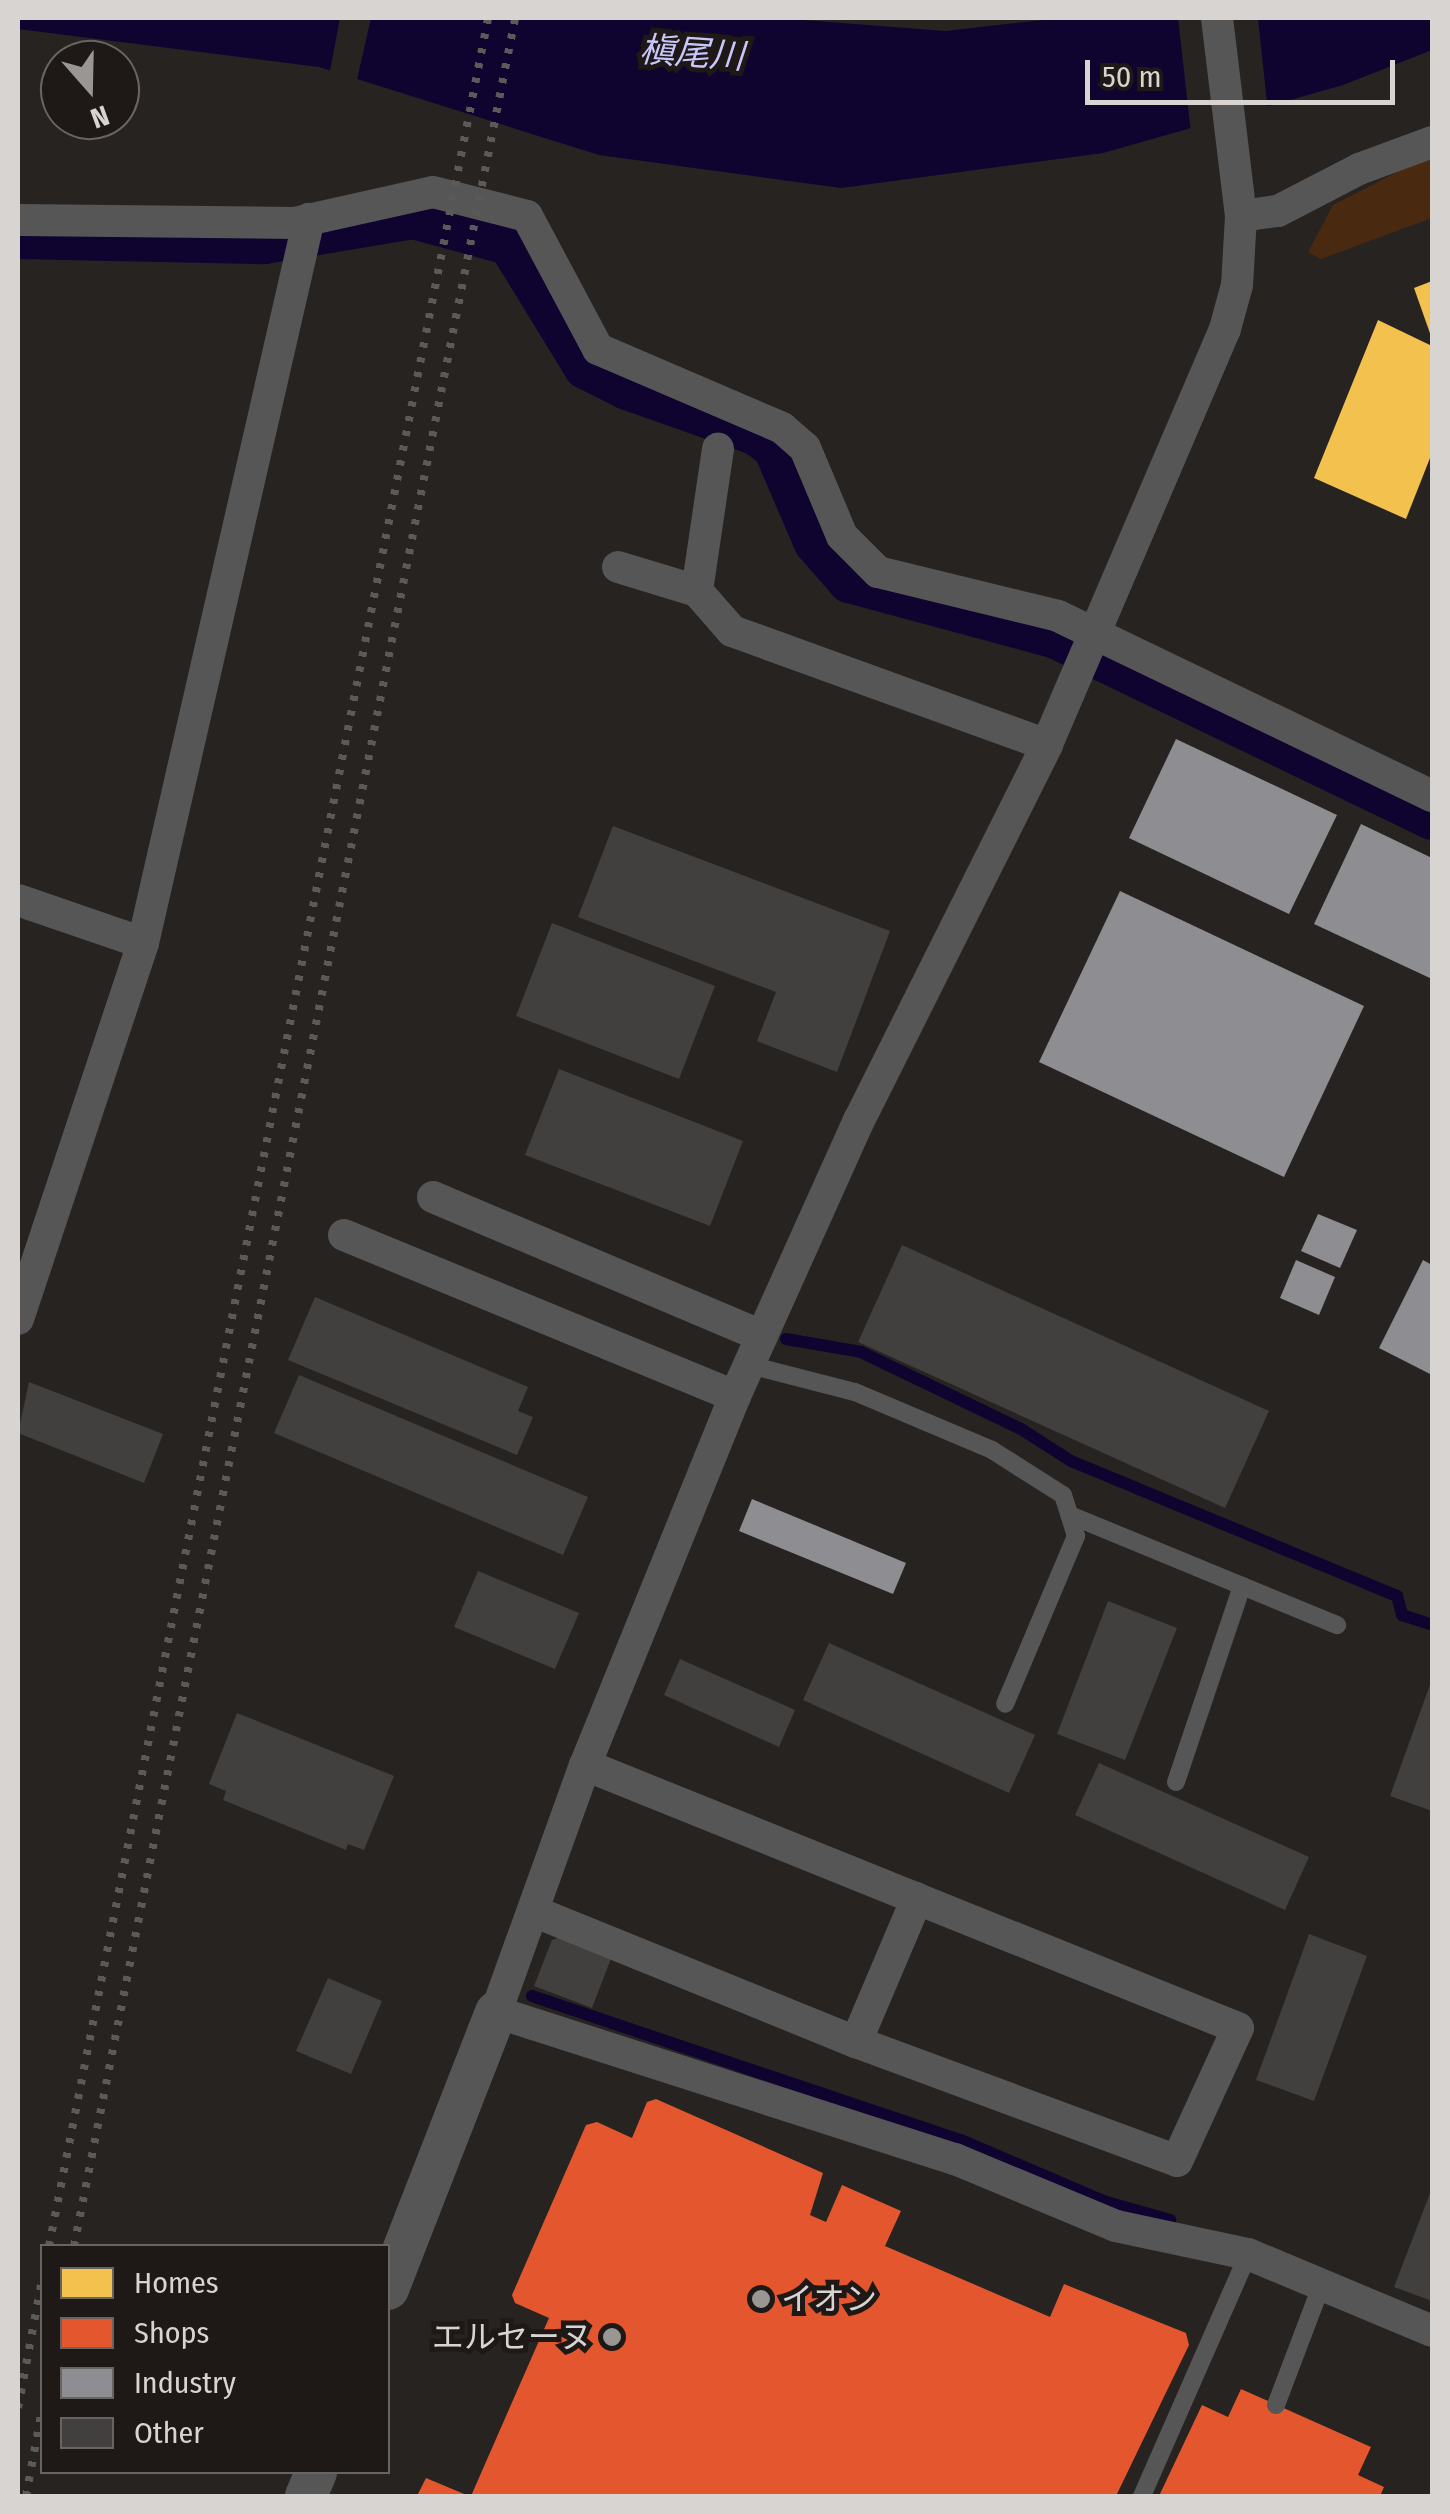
<!DOCTYPE html>
<html>
<head>
<meta charset="utf-8">
<style>
  body { margin:0 }
  #map { position:relative; width:1450px; height:2514px; overflow:hidden; background:#262321; font-family:"Fira Sans Condensed","Noto Sans JP",sans-serif }
  div>[style] { position:absolute }
  [style*='--x'] { left:calc(var(--x)*1px); top:calc(var(--y)*1px); width:calc(var(--w)*1px); rotate:calc(var(--a)*1deg) }
  .green>* { inset:0; background:#4a2911 }
  .water>* { inset:0; background:#0f0330 }
  .pier>* { inset:0; background:#262321 }
  .homes>* { inset:0; background:#f2c14e }
  .shops>* { inset:0; background:#e4572e }
  .industry>* { inset:0; background:#8d8d92 }
  .stream>* { height:12px; margin:-6px; padding:0 6px; transform-origin:6px; border-radius:6px; background:#0f0330 }
  .canal>* { height:42px; margin:-21px; padding:0 21px; transform-origin:21px; border-radius:21px; background:#0f0330 }
  .building>* { inset:0; background:#42403e }
  .service>* { height:18px; margin:-9px; padding:0 9px; transform-origin:9px; border-radius:9px; background:#565657 }
  .minor>* { height:32px; margin:-16px; padding:0 16px; transform-origin:16px; border-radius:16px; background:#565657 }
  .tertiary>* { height:42px; margin:-21px; padding:0 21px; transform-origin:21px; border-radius:21px; background:#565657 }
  .rail>* { height:8px; margin-top:-4px; transform-origin:0; background:repeating-linear-gradient(90deg,#5c5a59 0 5px,transparent 0 15px) }
  .dots>* { width:28px; height:28px; translate:-50% -50%; box-sizing:border-box; border:5px solid #1e1916; border-radius:50% }
  span { translate:-50% -50%; white-space:nowrap; text-align:center; line-height:1.15; -webkit-text-stroke:10px #1e1916; paint-order:stroke }
  .poi-label { font-size:32px; color:#d8d4d2 }
  .left { translate:0 -50%; text-align:left }
  .right { translate:-100% -50%; text-align:right }
  .water-label { font-size:35px; color:#c8c7fc; font-style:italic }
  .frame { position:absolute; inset:0; border:20px solid #d8d4d2; pointer-events:none }
  .legend { position:absolute; left:40px; top:2244px; width:350px; height:230px; box-sizing:border-box; background:#1e1916; border:2px solid #686461; margin:0; padding:12px 18px; list-style:none; font-size:30px; color:#d8d4d2 }
  .legend li { display:flex; align-items:center; gap:20px; height:50px }
  .legend b { width:50px; border:2px solid #686461 }
  .north { position:absolute; left:40px; top:40px; width:100px; height:100px; box-sizing:border-box; background:#1e1916; border:2px solid #686461; border-radius:50%; rotate:160deg; font-size:28px; font-weight:700; line-height:40px; text-align:center; color:#d8d4d2 }
  .north::after { content:''; display:block; margin:auto; width:35px; height:45px; background:#9a9694; clip-path:polygon(50% 0,100% 100%,50% 72%,0 100%) }
  .scale { position:absolute; left:1085px; top:60px; width:310px; height:45px; box-sizing:border-box; border:5px solid #d8d4d2; border-top:0; padding-left:12px; font-size:30px; line-height:35px; white-space:nowrap; color:#d8d4d2; -webkit-text-stroke:8px #1e1916; paint-order:stroke }
</style>
</head>
<body>
<div id="map">
  <div class="green">
    <div style="clip-path:polygon(1432px 154px,1432px 218px,1321px 259px,1308px 252px,1333px 205px)"></div>
  </div>
  <div class="water">
    <div style="clip-path:polygon(18px 18px,777px 18px,945px 31px,1061px 18px,1432px 18px,1432px 50px,1343px 85px,1103px 153px,841px 188px,599px 155px,319px 67px,18px 29px)"></div>
  </div>
  <div class="pier">
    <div style="clip-path:polygon(340px 18px,371px 18px,356px 84px,329px 76px)"></div>
    <div style="clip-path:polygon(1178px 18px,1258px 18px,1268px 112px,1191px 134px)"></div>
  </div>
  <div class="homes">
    <div style="clip-path:polygon(1432px 281px,1432px 339px,1414px 288px)"></div>
    <div style="clip-path:polygon(1378px 320px,1432px 346px,1432px 453px,1406px 519px,1314px 478px)"></div>
  </div>
  <div class="shops">
    <div style="clip-path:polygon(656px 2099px,823px 2173px,810px 2215px,826px 2222px,842px 2185px,901px 2211px,885px 2246px,1050px 2317px,1064px 2284px,1186px 2333px,1189px 2345px,1116px 2496px,471px 2496px,549px 2318px,515px 2303px,512px 2295px,586px 2125px,597px 2122px,632px 2138px,647px 2102px)"></div>
    <div style="clip-path:polygon(1241px 2389px,1371px 2447px,1358px 2475px,1384px 2487px,1380px 2496px,1159px 2496px,1202px 2405px,1228px 2417px)"></div>
    <div style="clip-path:polygon(426px 2478px,469px 2496px,417px 2496px)"></div>
  </div>
  <div class="industry">
    <div style="clip-path:polygon(1176px 739px,1337px 815px,1289px 914px,1129px 838px)"></div>
    <div style="clip-path:polygon(1361px 824px,1432px 858px,1432px 979px,1314px 924px)"></div>
    <div style="clip-path:polygon(1120px 891px,1364px 1006px,1284px 1177px,1039px 1062px)"></div>
    <div style="clip-path:polygon(1318px 1214px,1357px 1230px,1340px 1268px,1301px 1251px)"></div>
    <div style="clip-path:polygon(1296px 1260px,1335px 1277px,1319px 1315px,1280px 1298px)"></div>
    <div style="clip-path:polygon(1423px 1260px,1432px 1265px,1432px 1375px,1379px 1348px)"></div>
    <div style="clip-path:polygon(752px 1499px,906px 1563px,893px 1594px,739px 1531px)"></div>
  </div>
  <div class="stream">
    <div style="--x:786;--y:1339;--w:76;--a:9.8"></div>
    <div style="--x:861;--y:1352;--w:178;--a:25.7"></div>
    <div style="--x:1021;--y:1429;--w:59;--a:32.6"></div>
    <div style="--x:1071;--y:1461;--w:353;--a:22.5"></div>
    <div style="--x:1397;--y:1596;--w:20;--a:75"></div>
    <div style="--x:1402;--y:1615;--w:32;--a:18"></div>
    <div style="--x:532;--y:1996;--w:453;--a:18.6"></div>
    <div style="--x:961;--y:2140;--w:155;--a:23.2"></div>
    <div style="--x:1103;--y:2201;--w:70;--a:15.8"></div>
  </div>
  <div class="canal">
    <div style="--x:18;--y:238;--w:246;--a:1.2"></div>
    <div style="--x:264;--y:243;--w:151;--a:-9.5"></div>
    <div style="--x:413;--y:218;--w:99;--a:15.2"></div>
    <div style="--x:509;--y:244;--w:145;--a:58.5"></div>
    <div style="--x:585;--y:368;--w:47;--a:26.6"></div>
    <div style="--x:627;--y:389;--w:136;--a:19.4"></div>
    <div style="--x:755;--y:434;--w:24;--a:36"></div>
    <div style="--x:774;--y:448;--w:103;--a:66.7"></div>
    <div style="--x:815;--y:543;--w:52;--a:48.9"></div>
    <div style="--x:849;--y:582;--w:214;--a:15.1"></div>
    <div style="--x:1056;--y:638;--w:417;--a:25.7"></div>
  </div>
  <div class="building">
    <div style="clip-path:polygon(613px 826px,890px 931px,837px 1072px,757px 1041px,776px 992px,578px 917px)"></div>
    <div style="clip-path:polygon(552px 923px,715px 986px,679px 1079px,516px 1016px)"></div>
    <div style="clip-path:polygon(559px 1069px,743px 1141px,710px 1226px,525px 1155px)"></div>
    <div style="clip-path:polygon(902px 1245px,1269px 1411px,1225px 1508px,858px 1342px)"></div>
    <div style="clip-path:polygon(315px 1297px,528px 1387px,518px 1411px,533px 1417px,517px 1455px,288px 1360px)"></div>
    <div style="clip-path:polygon(299px 1375px,588px 1497px,563px 1555px,274px 1433px)"></div>
    <div style="clip-path:polygon(29px 1382px,163px 1434px,144px 1483px,18px 1433px)"></div>
    <div style="clip-path:polygon(478px 1571px,579px 1613px,555px 1669px,454px 1627px)"></div>
    <div style="clip-path:polygon(1108px 1601px,1177px 1628px,1125px 1760px,1057px 1734px)"></div>
    <div style="clip-path:polygon(829px 1643px,1035px 1735px,1009px 1793px,803px 1700px)"></div>
    <div style="clip-path:polygon(680px 1659px,795px 1710px,779px 1747px,664px 1695px)"></div>
    <div style="clip-path:polygon(1432px 1679px,1432px 1811px,1390px 1796px)"></div>
    <div style="clip-path:polygon(237px 1713px,394px 1776px,364px 1850px,348px 1844px,346px 1850px,223px 1800px,226px 1791px,209px 1784px)"></div>
    <div style="clip-path:polygon(1099px 1763px,1309px 1857px,1285px 1910px,1075px 1815px)"></div>
    <div style="clip-path:polygon(1309px 1934px,1367px 1956px,1314px 2101px,1256px 2080px)"></div>
    <div style="clip-path:polygon(561px 1937px,612px 1956px,592px 2008px,534px 1986px,552px 1940px)"></div>
    <div style="clip-path:polygon(328px 1978px,382px 2001px,351px 2074px,296px 2051px)"></div>
    <div style="clip-path:polygon(1432px 2188px,1432px 2301px,1394px 2287px)"></div>
  </div>
  <div class="service">
    <div style="--x:749;--y:1365;--w:109;--a:14.3"></div>
    <div style="--x:855;--y:1392;--w:149;--a:22.9"></div>
    <div style="--x:992;--y:1450;--w:84;--a:32.4"></div>
    <div style="--x:1063;--y:1495;--w:43;--a:72.4"></div>
    <div style="--x:1076;--y:1536;--w:182;--a:112.9"></div>
    <div style="--x:1070;--y:1515;--w:289;--a:22.4"></div>
    <div style="--x:1176;--y:1782;--w:207;--a:-71.4"></div>
    <div style="--x:1276;--y:2405;--w:129;--a:-69.2"></div>
    <div style="--x:1142;--y:2496;--w:264;--a:-66.3"></div>
  </div>
  <div class="minor">
    <div style="--x:1217;--y:18;--w:199;--a:83.1"></div>
    <div style="--x:1241;--y:216;--w:69;--a:93.3"></div>
    <div style="--x:1237;--y:285;--w:46;--a:105.3"></div>
    <div style="--x:1225;--y:329;--w:452;--a:113.2"></div>
    <div style="--x:1047;--y:745;--w:419;--a:116.6"></div>
    <div style="--x:859;--y:1120;--w:303;--a:114.2"></div>
    <div style="--x:735;--y:1396;--w:398;--a:112.1"></div>
    <div style="--x:585;--y:1765;--w:263;--a:109.8"></div>
    <div style="--x:496;--y:2012;--w:482;--a:17.8"></div>
    <div style="--x:955;--y:2159;--w:174;--a:22.6"></div>
    <div style="--x:1116;--y:2226;--w:135;--a:12"></div>
    <div style="--x:1248;--y:2254;--w:199;--a:22.7"></div>
    <div style="--x:1241;--y:216;--w:37;--a:-8"></div>
    <div style="--x:1278;--y:211;--w:91;--a:-27.4"></div>
    <div style="--x:1359;--y:169;--w:78;--a:-20.3"></div>
    <div style="--x:18;--y:220;--w:276;--a:0.6"></div>
    <div style="--x:294;--y:223;--w:142;--a:-12.6"></div>
    <div style="--x:433;--y:192;--w:97;--a:14.3"></div>
    <div style="--x:527;--y:216;--w:151;--a:61.9"></div>
    <div style="--x:598;--y:349;--w:200;--a:23.2"></div>
    <div style="--x:782;--y:428;--w:30;--a:41"></div>
    <div style="--x:805;--y:448;--w:95;--a:67.2"></div>
    <div style="--x:842;--y:536;--w:51;--a:45"></div>
    <div style="--x:878;--y:572;--w:185;--a:13.7"></div>
    <div style="--x:1058;--y:616;--w:415;--a:25.7"></div>
    <div style="--x:618;--y:567;--w:83;--a:16.9"></div>
    <div style="--x:697;--y:591;--w:53;--a:48.8"></div>
    <div style="--x:732;--y:631;--w:335;--a:19.9"></div>
    <div style="--x:697;--y:591;--w:144;--a:-81.6"></div>
    <div style="--x:18;--y:900;--w:132;--a:19"></div>
    <div style="--x:433;--y:1197;--w:357;--a:22.9"></div>
    <div style="--x:344;--y:1235;--w:423;--a:22.4"></div>
    <div style="--x:18;--y:1319;--w:396;--a:-71.6"></div>
    <div style="--x:143;--y:943;--w:743;--a:-77.09"></div>
    <div style="--x:533;--y:1911;--w:349;--a:22.1"></div>
    <div style="--x:856;--y:2042;--w:342;--a:20.3"></div>
    <div style="--x:1177;--y:2161;--w:146;--a:-65.4"></div>
    <div style="--x:1238;--y:2028;--w:704;--a:-158.06"></div>
    <div style="--x:856;--y:2042;--w:156;--a:-67"></div>
  </div>
  <div class="tertiary">
    <div style="--x:388;--y:2289;--w:297;--a:-68.7"></div>
    <div style="--x:306;--y:2496;--w:26;--a:-67"></div>
  </div>
  <div class="rail">
    <div style="--x:49;--y:2246;--w:2271;--a:-78.85"></div>
    <div style="--x:74;--y:2246;--w:2271;--a:-78.8"></div>
    <div style="--x:18;--y:2408;--w:130;--a:-79.4"></div>
    <div style="--x:26;--y:2496;--w:87;--a:-79.5"></div>
  </div>
  <div class="dots">
    <div style="left:761px;top:2299px;background:#9a9694"></div>
    <div style="left:612px;top:2337px;background:#9a9694"></div>
  </div>
  <div class="poi-label">
    <span class="left" style="left:781px;top:2299px">イオン</span>
    <span class="right" style="left:592px;top:2337px">エルセーヌ</span>
  </div>
  <div class="water-label">
    <span style="left:692px;top:53px;rotate:4deg">槇尾川</span>
  </div>
  <div class="frame"></div>
  <ul class="legend">
  <li><b style="height:28px;background:#f2c14e"></b>Homes</li>
  <li><b style="height:28px;background:#e4572e"></b>Shops</li>
  <li><b style="height:28px;background:#8d8d92"></b>Industry</li>
  <li><b style="height:28px;background:#42403e"></b>Other</li>
  </ul>
  <div class="north">N</div>
  <div class="scale">50 m</div>
</div>
</body>
</html>
